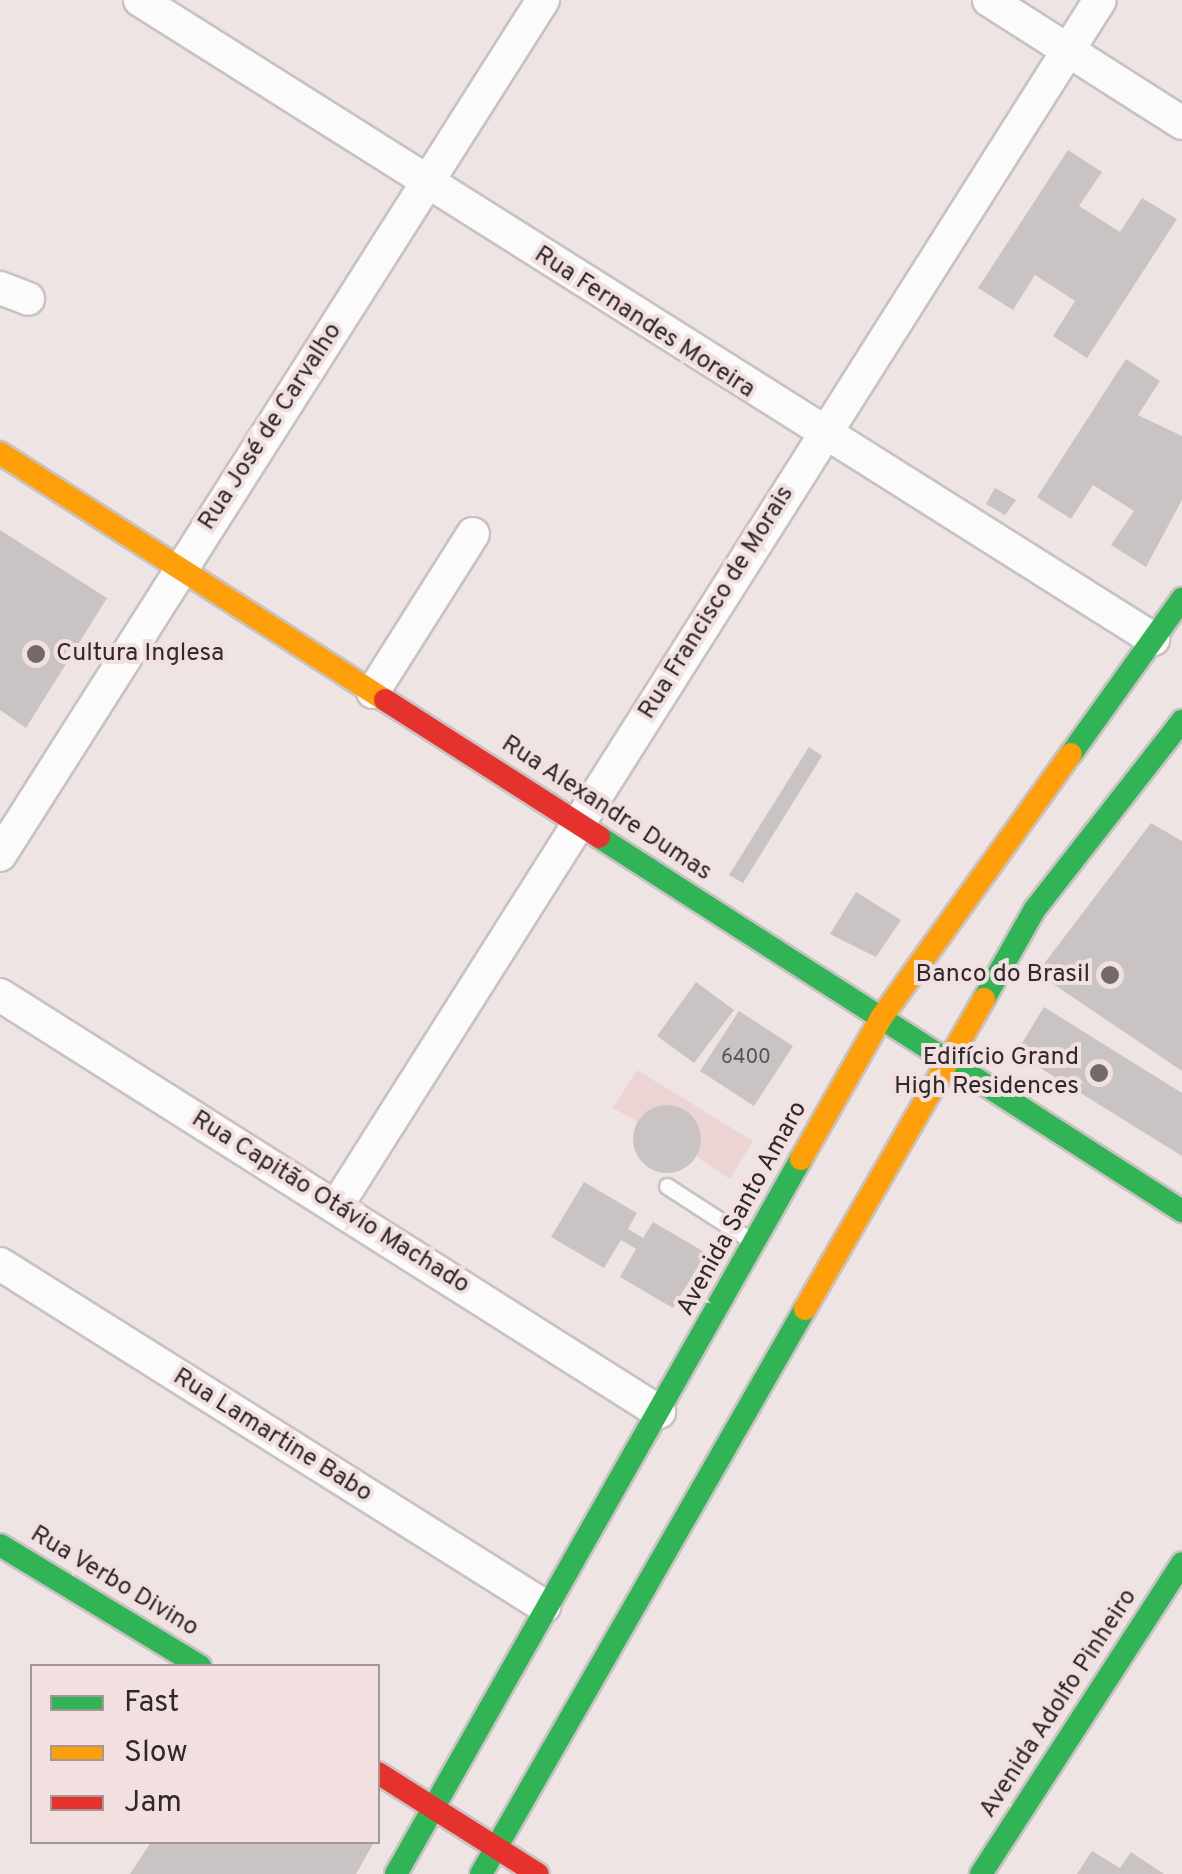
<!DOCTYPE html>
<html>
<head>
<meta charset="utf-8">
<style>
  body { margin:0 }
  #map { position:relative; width:1182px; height:1874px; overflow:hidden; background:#eee4e4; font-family:Overpass,sans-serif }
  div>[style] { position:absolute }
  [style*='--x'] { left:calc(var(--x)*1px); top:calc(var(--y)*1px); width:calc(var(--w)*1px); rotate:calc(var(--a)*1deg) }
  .green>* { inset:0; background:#ebd4d3 }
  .building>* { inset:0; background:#cac3c3 }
  .round { border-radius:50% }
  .roads { filter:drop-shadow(2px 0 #c9c2c2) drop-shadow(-2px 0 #c9c2c2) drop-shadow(0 2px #c9c2c2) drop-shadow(0 -2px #c9c2c2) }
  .lane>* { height:15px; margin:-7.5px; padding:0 7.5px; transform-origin:7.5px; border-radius:7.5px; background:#fcfbfb }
  .street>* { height:32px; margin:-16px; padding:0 16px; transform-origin:16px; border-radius:16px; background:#fcfbfb }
  .fast>* { height:22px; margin:-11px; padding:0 11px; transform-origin:11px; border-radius:11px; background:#30b455 }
  .slow>* { height:22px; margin:-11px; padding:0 11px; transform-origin:11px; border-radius:11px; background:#ff9f0a }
  .jam>* { height:22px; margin:-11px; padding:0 11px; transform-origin:11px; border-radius:11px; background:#e5322d }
  .dots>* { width:28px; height:28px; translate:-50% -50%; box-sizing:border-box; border:5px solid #f2e0e0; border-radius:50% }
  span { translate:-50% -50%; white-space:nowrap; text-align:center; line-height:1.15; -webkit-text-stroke:8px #f2e0e0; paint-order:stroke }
  .number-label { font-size:20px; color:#565050 }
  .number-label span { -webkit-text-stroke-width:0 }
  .street-label { font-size:25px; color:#302929 }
  .poi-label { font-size:25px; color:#302929 }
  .left { translate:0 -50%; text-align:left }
  .right { translate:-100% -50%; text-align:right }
  .legend { position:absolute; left:30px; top:1664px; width:350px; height:180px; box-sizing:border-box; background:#f2e0e0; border:2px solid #a49797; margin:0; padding:12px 18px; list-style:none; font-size:30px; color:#302929 }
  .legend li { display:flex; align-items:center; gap:20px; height:50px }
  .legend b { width:50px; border:2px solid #a49797 }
</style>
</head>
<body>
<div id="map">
  <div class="green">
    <div style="clip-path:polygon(637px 1070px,753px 1141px,730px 1179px,697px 1157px,701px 1134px,685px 1110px,656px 1107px,638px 1122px,613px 1108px)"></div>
  </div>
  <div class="building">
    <div style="clip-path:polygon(1068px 150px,1102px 172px,1079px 206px,1120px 232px,1142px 198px,1177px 219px,1087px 358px,1053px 336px,1075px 301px,1035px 275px,1013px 310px,978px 288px)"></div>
    <div style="clip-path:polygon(1126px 359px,1160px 381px,1138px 415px,1182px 436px,1182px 500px,1146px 567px,1111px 545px,1134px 511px,1093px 485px,1071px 519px,1037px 497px)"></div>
    <div style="clip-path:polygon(995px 488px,1016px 500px,1005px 515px,986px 504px)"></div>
    <div style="clip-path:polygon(0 530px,107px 598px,26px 728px,0 710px)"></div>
    <div style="clip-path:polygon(809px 747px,822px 756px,743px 883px,729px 875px)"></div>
    <div style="clip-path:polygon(1151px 823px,1182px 841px,1182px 1071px,1037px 973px)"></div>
    <div style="clip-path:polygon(856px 892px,901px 920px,876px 957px,830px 934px)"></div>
    <div style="clip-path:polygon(696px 982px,734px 1010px,694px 1063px,657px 1036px)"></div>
    <div style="clip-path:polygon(1044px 1007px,1182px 1093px,1182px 1156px,1016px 1053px)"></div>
    <div style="clip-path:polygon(739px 1011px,793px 1046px,754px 1106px,700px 1071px)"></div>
    <div class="round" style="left:633px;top:1105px;width:68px;height:68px"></div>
    <div style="clip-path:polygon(584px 1182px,637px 1213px,628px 1229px,643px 1238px,653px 1222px,706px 1253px,673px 1308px,620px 1277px,636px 1249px,621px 1240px,604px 1268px,551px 1237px)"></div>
    <div style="clip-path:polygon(151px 1842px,374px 1842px,356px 1874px,130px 1874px)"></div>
    <div style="clip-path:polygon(1092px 1851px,1120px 1868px,1131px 1852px,1164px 1874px,1077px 1874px)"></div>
  </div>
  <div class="roads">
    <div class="lane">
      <div style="--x:667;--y:1186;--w:95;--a:33"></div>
    </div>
    <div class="street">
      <div style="--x:140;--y:0;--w:1198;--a:32.24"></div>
      <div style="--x:989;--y:0;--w:229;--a:32.5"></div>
      <div style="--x:0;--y:288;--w:30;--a:21"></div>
      <div style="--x:373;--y:692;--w:187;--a:-57.7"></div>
      <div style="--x:0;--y:855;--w:1013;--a:-57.58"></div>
      <div style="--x:0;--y:995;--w:780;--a:32.32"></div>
      <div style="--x:336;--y:1207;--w:1428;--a:-57.67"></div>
      <div style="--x:0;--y:1264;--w:643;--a:32.16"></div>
    </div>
    <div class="fast">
      <div style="--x:1071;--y:754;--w:191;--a:-54.4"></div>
      <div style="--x:599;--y:837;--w:693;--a:32.68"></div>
      <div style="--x:984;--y:999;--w:103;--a:-60.5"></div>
      <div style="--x:1035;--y:909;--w:239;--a:-52"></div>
      <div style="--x:0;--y:1545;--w:234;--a:31.2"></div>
      <div style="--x:396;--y:1874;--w:822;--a:-60.47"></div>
      <div style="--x:481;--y:1874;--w:651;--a:-60.17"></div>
      <div style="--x:981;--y:1874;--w:370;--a:-57.1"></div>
    </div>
    <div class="slow">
      <div style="--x:0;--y:453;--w:457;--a:32.7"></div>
      <div style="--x:801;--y:1159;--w:162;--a:-60.4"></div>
      <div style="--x:881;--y:1018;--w:325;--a:-54.3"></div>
      <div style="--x:805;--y:1309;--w:358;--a:-60"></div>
    </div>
    <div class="jam">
      <div style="--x:385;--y:700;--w:254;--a:32.6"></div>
      <div style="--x:378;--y:1773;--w:189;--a:32.3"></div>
    </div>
  </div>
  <div class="dots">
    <div style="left:36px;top:654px;background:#726a6a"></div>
    <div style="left:1110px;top:975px;background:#726a6a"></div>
    <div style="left:1099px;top:1073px;background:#726a6a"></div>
  </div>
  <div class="number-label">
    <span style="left:746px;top:1058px">6400</span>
  </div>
  <div class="street-label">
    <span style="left:644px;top:323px;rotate:33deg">Rua Fernandes Moreira</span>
    <span style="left:271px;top:427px;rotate:-57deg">Rua José de Carvalho</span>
    <span style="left:717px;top:603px;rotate:-58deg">Rua Francisco de Morais</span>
    <span style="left:606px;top:809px;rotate:33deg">Rua Alexandre Dumas</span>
    <span style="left:330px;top:1203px;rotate:32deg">Rua Capitão Otávio Machado</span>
    <span style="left:743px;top:1209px;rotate:-61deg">Avenida Santo Amaro</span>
    <span style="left:272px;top:1436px;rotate:32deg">Rua Lamartine Babo</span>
    <span style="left:114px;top:1582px;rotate:31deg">Rua Verbo Divino</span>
    <span style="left:1059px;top:1704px;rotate:-57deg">Avenida Adolfo Pinheiro</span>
  </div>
  <div class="poi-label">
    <span class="left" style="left:56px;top:654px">Cultura Inglesa</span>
    <span class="right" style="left:1090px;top:975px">Banco do Brasil</span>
    <span class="right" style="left:1079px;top:1073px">Edifício Grand<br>High Residences</span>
  </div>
  <ul class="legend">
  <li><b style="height:12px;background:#30b455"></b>Fast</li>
  <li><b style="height:12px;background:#ff9f0a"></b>Slow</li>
  <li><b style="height:12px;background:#e5322d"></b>Jam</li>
  </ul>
</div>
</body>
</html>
